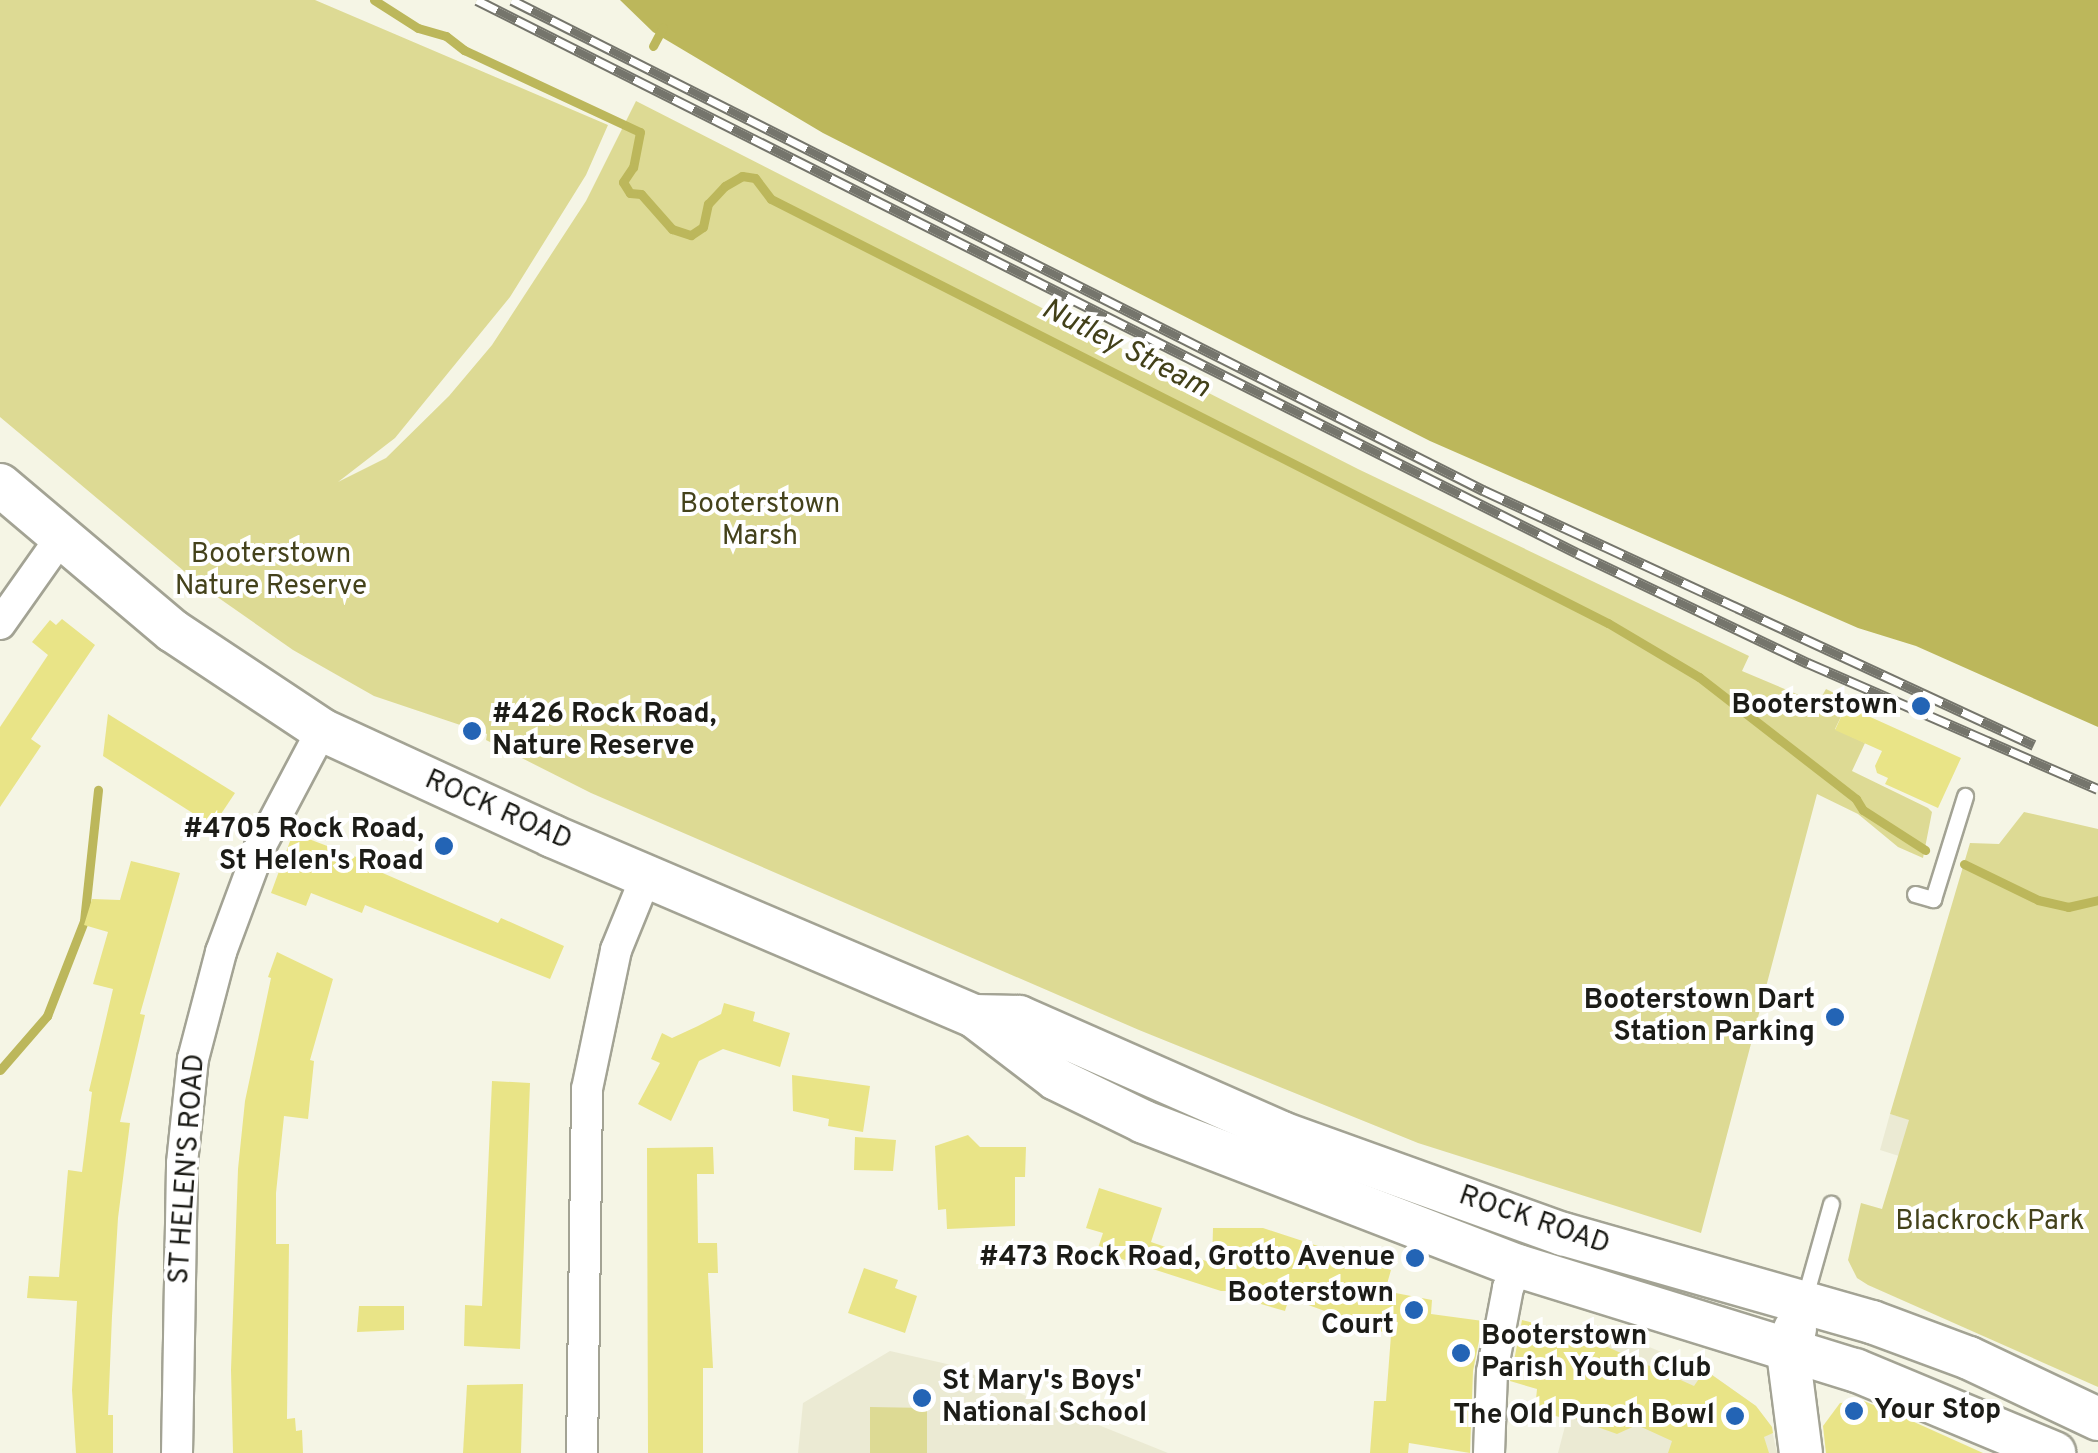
<!DOCTYPE html>
<html>
<head>
<meta charset="utf-8">
<style>
  body { margin:0 }
  #map { position:relative; width:2098px; height:1453px; overflow:hidden; background:#f5f5e5; font-family:Overpass,sans-serif }
  div>[style] { position:absolute }
  [style*='--x'] { left:calc(var(--x)*1px); top:calc(var(--y)*1px); width:calc(var(--w)*1px); rotate:calc(var(--a)*1deg) }
  .built>* { inset:0; background:#ebead3 }
  .green>* { inset:0; background:#ddda94 }
  .water>* { inset:0; background:#bcb75b }
  .stream>* { height:9px; margin:-4.5px; padding:0 4.5px; transform-origin:4.5px; border-radius:4.5px; background:#bcb75b }
  .building>* { inset:0; background:#e9e487 }
  .roads { filter:drop-shadow(2px 0 #a3a394) drop-shadow(-2px 0 #a3a394) drop-shadow(0 2px #a3a394) drop-shadow(0 -2px #a3a394) }
  .lane>* { height:15px; margin:-7.5px; padding:0 7.5px; transform-origin:7.5px; border-radius:7.5px; background:#fff }
  .street>* { height:30px; margin:-15px; padding:0 15px; transform-origin:15px; border-radius:15px; background:#fff }
  .secondary>* { height:42px; margin:-21px; padding:0 21px; transform-origin:21px; border-radius:21px; background:#fff }
  .rail>* { height:11px; margin-top:-5.5px; transform-origin:0; background:repeating-linear-gradient(90deg,#fff 0 22px,#75756c 0 44px); box-sizing:border-box; border-block:2px solid #75756c }
  .dots>* { width:28px; height:28px; translate:-50% -50%; box-sizing:border-box; border:5px solid #fff; border-radius:50% }
  span { translate:-50% -50%; white-space:nowrap; text-align:center; line-height:1.15; -webkit-text-stroke:8px #fff; paint-order:stroke }
  .park-label { font-size:28px; color:#44421b }
  .poi-label { font-size:28px; color:#1c1c17; font-weight:700 }
  .right { translate:-100% -50%; text-align:right }
  .left { translate:0 -50%; text-align:left }
  .street-label { font-size:28px; color:#1c1c17 }
  .water-label { font-size:30px; color:#424019; font-style:italic }
</style>
</head>
<body>
<div id="map">
  <div class="built">
    <div style="clip-path:polygon(1890px 1114px,1910px 1120px,1899px 1156px,1880px 1150px)"></div>
    <div style="clip-path:polygon(1596px 1325px,1705px 1370px,1756px 1406px,1771px 1426px,1777px 1453px,1558px 1453px,1588px 1338px)"></div>
    <div style="clip-path:polygon(890px 1351px,947px 1364px,1168px 1453px,798px 1453px,803px 1403px)"></div>
  </div>
  <div class="green">
    <div style="clip-path:polygon(0 0,315px 0,608px 125px,586px 175px,510px 297px,395px 438px,338px 482px,386px 458px,449px 396px,492px 345px,586px 201px,636px 101px,1358px 469px,1749px 656px,1742px 671px,1818px 703px,1826px 689px,1849px 700px,1835px 729px,1865px 743px,1852px 771px,1928px 808px,1932px 812px,1923px 858px,1898px 847px,1858px 814px,1817px 794px,1701px 1233px,1418px 1143px,1139px 1030px,591px 793px,486px 740px,487px 734px,374px 696px,293px 650px,203px 587px,0 417px)"></div>
    <div style="clip-path:polygon(2024px 812px,2098px 829px,2098px 1387px,1868px 1285px,1857px 1278px,1848px 1260px,1861px 1203px,1882px 1209px,1909px 1120px,1890px 1114px,1970px 843px,1999px 844px)"></div>
    <div style="clip-path:polygon(870px 1407px,927px 1408px,927px 1453px,870px 1453px)"></div>
  </div>
  <div class="water">
    <div style="clip-path:polygon(620px 0,2098px 0,2098px 727px,1916px 646px,1858px 628px,1430px 441px,823px 133px,653px 32px)"></div>
  </div>
  <div class="stream">
    <div style="--x:374;--y:0;--w:52;--a:32.5"></div>
    <div style="--x:418;--y:28;--w:29;--a:16"></div>
    <div style="--x:446;--y:36;--w:23;--a:38"></div>
    <div style="--x:464;--y:50;--w:194;--a:25"></div>
    <div style="--x:640;--y:132;--w:36;--a:101"></div>
    <div style="--x:633;--y:167;--w:18;--a:124"></div>
    <div style="--x:623;--y:182;--w:13;--a:58"></div>
    <div style="--x:630;--y:193;--w:11;--a:5"></div>
    <div style="--x:641;--y:194;--w:47;--a:48.5"></div>
    <div style="--x:672;--y:229;--w:20;--a:18"></div>
    <div style="--x:691;--y:235;--w:14;--a:-34"></div>
    <div style="--x:703;--y:227;--w:24;--a:-78"></div>
    <div style="--x:708;--y:204;--w:25;--a:-47"></div>
    <div style="--x:725;--y:186;--w:20;--a:-30"></div>
    <div style="--x:742;--y:176;--w:13;--a:9"></div>
    <div style="--x:755;--y:178;--w:26;--a:53"></div>
    <div style="--x:771;--y:199;--w:938;--a:26.87"></div>
    <div style="--x:1608;--y:623;--w:106;--a:30.7"></div>
    <div style="--x:1699;--y:677;--w:199;--a:37.8"></div>
    <div style="--x:1856;--y:799;--w:13;--a:58"></div>
    <div style="--x:1863;--y:810;--w:74;--a:32.8"></div>
    <div style="--x:653;--y:46;--w:21;--a:-62"></div>
    <div style="--x:1964;--y:864;--w:82;--a:25.9"></div>
    <div style="--x:2038;--y:900;--w:31;--a:13"></div>
    <div style="--x:2068;--y:907;--w:31;--a:-13"></div>
    <div style="--x:0;--y:1070;--w:72;--a:-49"></div>
    <div style="--x:47;--y:1016;--w:102;--a:-68.7"></div>
    <div style="--x:84;--y:921;--w:132;--a:-83.9"></div>
  </div>
  <div class="building">
    <div style="clip-path:polygon(62px 619px,95px 645px,31px 739px,41px 746px,0 807px,0 727px,48px 655px,32px 642px,50px 620px,56px 625px)"></div>
    <div style="clip-path:polygon(1846px 706px,1961px 758px,1938px 808px,1885px 784px,1888px 778px,1877px 773px,1875px 766px,1882px 751px,1835px 730px)"></div>
    <div style="clip-path:polygon(108px 714px,235px 793px,213px 826px,103px 756px)"></div>
    <div style="clip-path:polygon(293px 833px,380px 866px,378px 871px,498px 923px,501px 918px,564px 946px,550px 979px,365px 905px,362px 913px,311px 893px,306px 906px,271px 893px)"></div>
    <div style="clip-path:polygon(131px 861px,180px 873px,140px 1014px,145px 1015px,120px 1122px,130px 1123px,118px 1218px,112px 1316px,108px 1415px,113px 1415px,113px 1453px,76px 1453px,72px 1390px,77px 1301px,27px 1298px,29px 1276px,59px 1277px,68px 1170px,82px 1172px,92px 1092px,89px 1091px,113px 989px,93px 984px,108px 932px,84px 925px,92px 899px,120px 900px)"></div>
    <div style="clip-path:polygon(277px 952px,333px 979px,310px 1060px,314px 1061px,308px 1119px,284px 1116px,276px 1193px,276px 1244px,289px 1244px,287px 1419px,295px 1418px,296px 1431px,302px 1430px,303px 1453px,233px 1453px,231px 1370px,238px 1169px,245px 1101px,271px 978px,268px 977px)"></div>
    <div style="clip-path:polygon(724px 1003px,755px 1012px,753px 1021px,790px 1033px,780px 1067px,723px 1049px,699px 1061px,671px 1121px,638px 1104px,660px 1063px,651px 1059px,662px 1033px,672px 1038px,698px 1026px,721px 1014px)"></div>
    <div style="clip-path:polygon(792px 1075px,870px 1086px,863px 1132px,828px 1126px,829px 1119px,793px 1111px)"></div>
    <div style="clip-path:polygon(492px 1081px,530px 1083px,520px 1349px,464px 1346px,465px 1305px,482px 1306px)"></div>
    <div style="clip-path:polygon(968px 1135px,980px 1147px,1026px 1147px,1025px 1177px,1015px 1177px,1015px 1226px,947px 1229px,946px 1209px,938px 1210px,935px 1146px)"></div>
    <div style="clip-path:polygon(855px 1137px,896px 1140px,893px 1171px,854px 1170px)"></div>
    <div style="clip-path:polygon(713px 1147px,714px 1174px,697px 1174px,698px 1243px,717px 1243px,718px 1273px,708px 1273px,713px 1368px,703px 1368px,703px 1453px,648px 1453px,647px 1148px)"></div>
    <div style="clip-path:polygon(1099px 1188px,1162px 1208px,1151px 1242px,1212px 1263px,1213px 1228px,1263px 1228px,1391px 1270px,1385px 1291px,1432px 1300px,1431px 1314px,1483px 1321px,1473px 1371px,1470px 1453px,1409px 1443px,1408px 1453px,1370px 1453px,1374px 1401px,1386px 1401px,1391px 1335px,1289px 1298px,1285px 1311px,1261px 1304px,1265px 1291px,1221px 1291px,1097px 1251px,1103px 1233px,1086px 1228px)"></div>
    <div style="clip-path:polygon(864px 1268px,898px 1280px,895px 1288px,917px 1296px,905px 1333px,848px 1313px)"></div>
    <div style="clip-path:polygon(359px 1306px,404px 1306px,404px 1330px,357px 1332px)"></div>
    <div style="clip-path:polygon(1522px 1320px,1581px 1335px,1694px 1386px,1705px 1370px,1756px 1406px,1772px 1427px,1773px 1433px,1764px 1437px,1769px 1453px,1668px 1453px,1672px 1441px,1637px 1425px,1617px 1434px,1567px 1416px,1566px 1419px,1535px 1410px,1537px 1389px,1510px 1381px)"></div>
    <div style="clip-path:polygon(523px 1384px,521px 1453px,463px 1453px,467px 1385px)"></div>
    <div style="clip-path:polygon(1864px 1401px,1903px 1417px,1983px 1453px,1826px 1453px,1823px 1426px,1840px 1403px)"></div>
  </div>
  <div class="roads">
    <div class="lane">
      <div style="--x:1915;--y:894;--w:19;--a:16"></div>
      <div style="--x:1933;--y:899;--w:108;--a:-72.7"></div>
      <div style="--x:1804;--y:1300;--w:100;--a:-74.3"></div>
    </div>
    <div class="street">
      <div style="--x:0;--y:624;--w:104;--a:-54.8"></div>
      <div style="--x:177;--y:1453;--w:290;--a:-89"></div>
      <div style="--x:182;--y:1163;--w:105;--a:-84"></div>
      <div style="--x:193;--y:1059;--w:111;--a:-75.3"></div>
      <div style="--x:221;--y:952;--w:112;--a:-69.6"></div>
      <div style="--x:260;--y:847;--w:132;--a:-62.1"></div>
      <div style="--x:582;--y:1453;--w:364;--a:-89.2"></div>
      <div style="--x:587;--y:1089;--w:142;--a:-78.2"></div>
      <div style="--x:616;--y:950;--w:82;--a:-67.8"></div>
      <div style="--x:1489;--y:1453;--w:81;--a:-87.9"></div>
      <div style="--x:1492;--y:1372;--w:86;--a:-79.2"></div>
      <div style="--x:1508;--y:1288;--w:24;--a:-66"></div>
    </div>
    <div class="secondary">
      <div style="--x:0;--y:485;--w:226;--a:40.2"></div>
      <div style="--x:173;--y:631;--w:179;--a:33.6"></div>
      <div style="--x:322;--y:730;--w:253;--a:24.7"></div>
      <div style="--x:552;--y:836;--w:459;--a:23.1"></div>
      <div style="--x:974;--y:1016;--w:103;--a:37.5"></div>
      <div style="--x:1056;--y:1079;--w:98;--a:26"></div>
      <div style="--x:1144;--y:1122;--w:401;--a:21.1"></div>
      <div style="--x:1518;--y:1266;--w:353;--a:17.2"></div>
      <div style="--x:1855;--y:1370;--w:216;--a:22.6"></div>
      <div style="--x:974;--y:1016;--w:45;--a:1.3"></div>
      <div style="--x:1019;--y:1017;--w:287;--a:23.8"></div>
      <div style="--x:1282;--y:1133;--w:299;--a:19.8"></div>
      <div style="--x:1563;--y:1234;--w:321;--a:15.9"></div>
      <div style="--x:1872;--y:1322;--w:103;--a:20.4"></div>
      <div style="--x:1969;--y:1358;--w:143;--a:25.3"></div>
      <div style="--x:1795;--y:1329;--w:24;--a:107"></div>
      <div style="--x:1788;--y:1352;--w:102;--a:82.7"></div>
    </div>
  </div>
  <div class="rail">
    <div style="--x:477;--y:0;--w:1231;--a:26.69"></div>
    <div style="--x:1577;--y:553;--w:256;--a:25.5"></div>
    <div style="--x:1808;--y:663;--w:316;--a:23.5"></div>
    <div style="--x:512;--y:0;--w:1088;--a:26.78"></div>
    <div style="--x:1483;--y:490;--w:607;--a:24.83"></div>
  </div>
  <div class="dots">
    <div style="left:1921px;top:706px;background:#2364b5"></div>
    <div style="left:472px;top:731px;background:#2364b5"></div>
    <div style="left:444px;top:846px;background:#2364b5"></div>
    <div style="left:1835px;top:1017px;background:#2364b5"></div>
    <div style="left:1415px;top:1258px;background:#2364b5"></div>
    <div style="left:1414px;top:1310px;background:#2364b5"></div>
    <div style="left:1461px;top:1353px;background:#2364b5"></div>
    <div style="left:922px;top:1398px;background:#2364b5"></div>
    <div style="left:1854px;top:1411px;background:#2364b5"></div>
    <div style="left:1735px;top:1416px;background:#2364b5"></div>
  </div>
  <div class="park-label">
    <span style="left:760px;top:521px">Booterstown<br>Marsh</span>
    <span style="left:271px;top:571px">Booterstown<br>Nature Reserve</span>
    <span style="left:1990px;top:1222px">Blackrock Park</span>
  </div>
  <div class="poi-label">
    <span class="right" style="left:1898px;top:706px">Booterstown</span>
    <span class="left" style="left:492px;top:731px">#426 Rock Road,<br>Nature Reserve</span>
    <span class="right" style="left:424px;top:846px">#4705 Rock Road,<br>St Helen's Road</span>
    <span class="right" style="left:1815px;top:1017px">Booterstown Dart<br>Station Parking</span>
    <span class="right" style="left:1395px;top:1258px">#473 Rock Road, Grotto Avenue</span>
    <span class="right" style="left:1394px;top:1310px">Booterstown<br>Court</span>
    <span class="left" style="left:1481px;top:1353px">Booterstown<br>Parish Youth Club</span>
    <span class="left" style="left:942px;top:1398px">St Mary's Boys'<br>National School</span>
    <span class="left" style="left:1874px;top:1411px">Your Stop</span>
    <span class="right" style="left:1715px;top:1416px">The Old Punch Bowl</span>
  </div>
  <div class="street-label">
    <span style="left:498px;top:811px;rotate:24deg">ROCK ROAD</span>
    <span style="left:188px;top:1169px;rotate:-86deg">ST HELEN'S ROAD</span>
    <span style="left:1534px;top:1221px;rotate:19deg">ROCK ROAD</span>
  </div>
  <div class="water-label">
    <span style="left:1125px;top:350px;rotate:27deg">Nutley Stream</span>
  </div>
</div>
</body>
</html>
